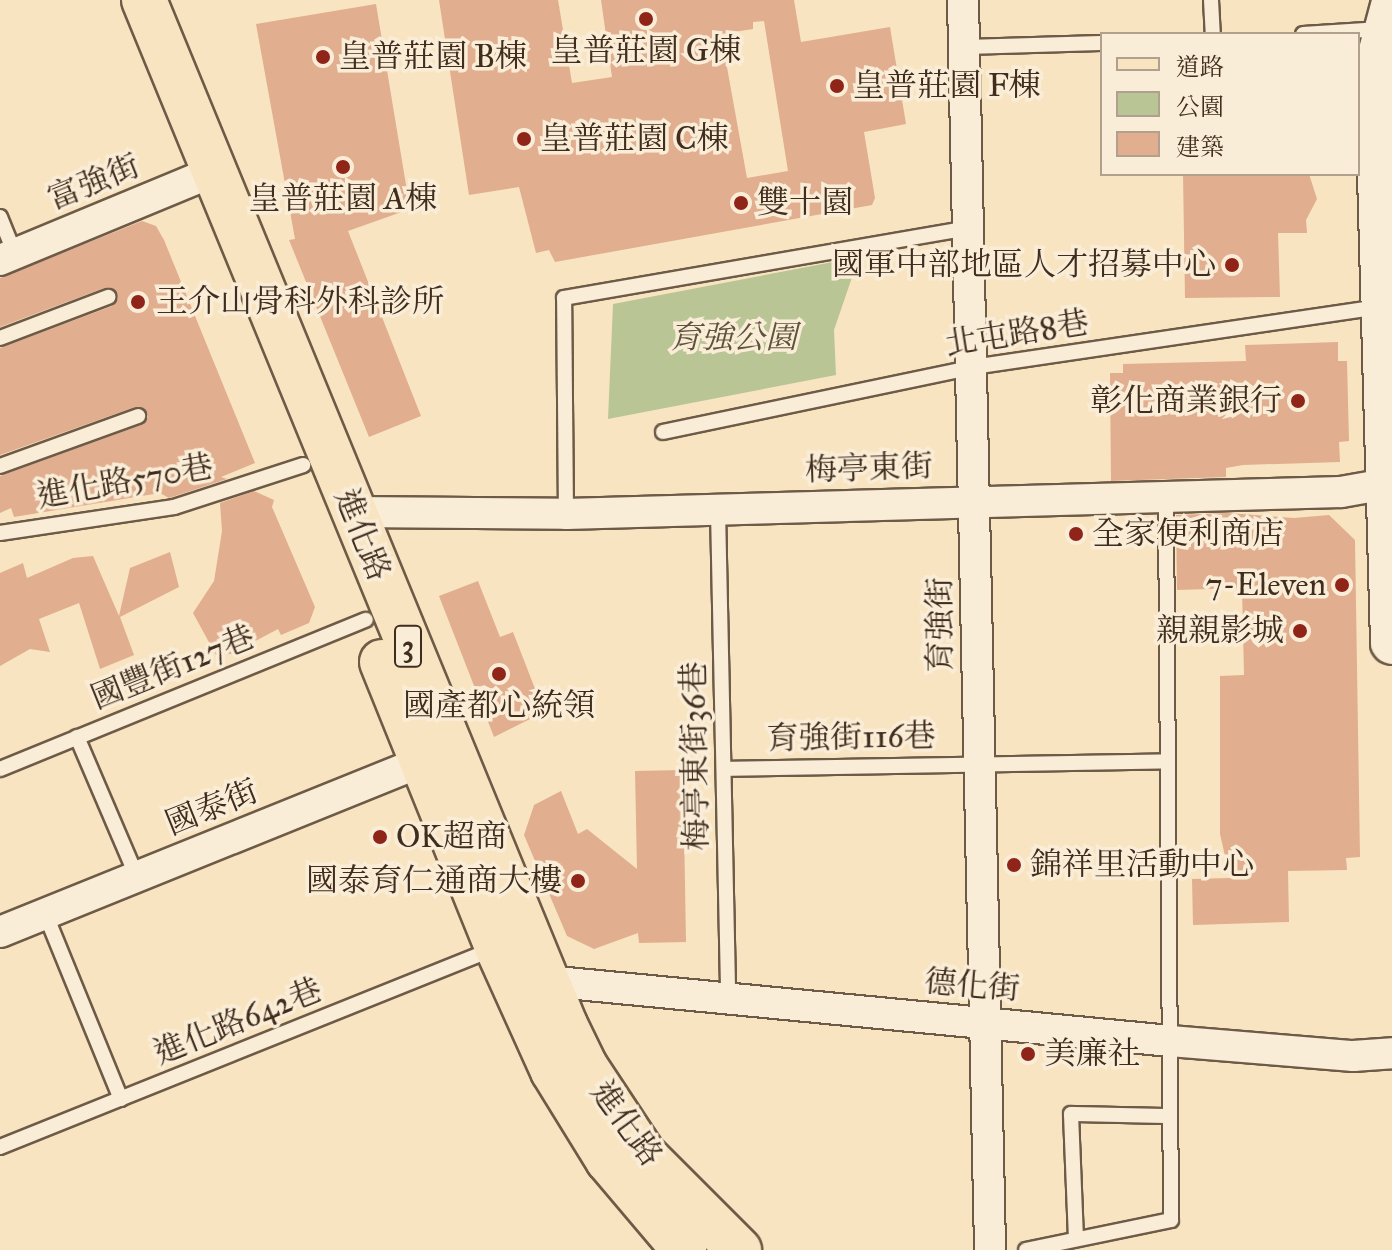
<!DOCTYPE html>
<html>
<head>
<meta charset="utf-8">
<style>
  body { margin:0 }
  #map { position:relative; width:1392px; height:1250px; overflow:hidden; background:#f8e4c1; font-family:"IM FELL Great Primer","Noto Serif TC",serif }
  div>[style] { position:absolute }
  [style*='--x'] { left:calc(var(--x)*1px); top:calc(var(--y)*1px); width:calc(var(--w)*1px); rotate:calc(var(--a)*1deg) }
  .green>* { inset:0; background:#bac596 }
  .building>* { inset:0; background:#e1ae8f }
  .roads { filter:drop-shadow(2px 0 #6e5b47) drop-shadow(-2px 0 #6e5b47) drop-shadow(0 2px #6e5b47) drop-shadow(0 -2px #6e5b47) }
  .service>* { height:14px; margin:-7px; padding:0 7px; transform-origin:7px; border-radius:7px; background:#faedd7 }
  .minor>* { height:30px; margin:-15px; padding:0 15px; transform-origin:15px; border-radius:15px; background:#faedd7 }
  .secondary>* { height:42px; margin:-21px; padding:0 21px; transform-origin:21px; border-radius:21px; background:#faedd7 }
  .primary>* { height:44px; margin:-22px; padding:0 22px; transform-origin:22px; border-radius:22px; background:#f8e4c1 }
  .dots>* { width:22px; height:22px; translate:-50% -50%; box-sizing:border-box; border:4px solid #faedd7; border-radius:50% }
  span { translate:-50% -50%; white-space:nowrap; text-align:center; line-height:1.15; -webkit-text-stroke:7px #faedd7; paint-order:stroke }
  .shield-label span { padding:2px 6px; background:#faedd7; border:2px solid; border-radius:6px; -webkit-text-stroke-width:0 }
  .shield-label { font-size:30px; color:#402d1e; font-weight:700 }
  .poi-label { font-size:32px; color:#402d1e }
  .left { translate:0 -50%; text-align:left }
  .right { translate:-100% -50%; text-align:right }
  .street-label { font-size:32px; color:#402d1e }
  .park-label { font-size:32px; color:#5e533c; font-style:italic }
  .legend { position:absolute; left:1100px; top:32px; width:260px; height:144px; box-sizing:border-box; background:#faedd7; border:2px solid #b0a08d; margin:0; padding:10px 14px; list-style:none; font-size:24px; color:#402d1e }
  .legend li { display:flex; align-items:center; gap:16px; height:40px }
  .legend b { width:40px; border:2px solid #b0a08d }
</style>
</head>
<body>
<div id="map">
  <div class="green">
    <div style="clip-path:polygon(859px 257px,834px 330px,836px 375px,608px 419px,613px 304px)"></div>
  </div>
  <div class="building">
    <div style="clip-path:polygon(evenodd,439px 0,558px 0,572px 83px,612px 77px,601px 0,794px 0,801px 42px,890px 27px,906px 124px,864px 132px,875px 198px,872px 205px,555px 262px,549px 250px,536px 253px,519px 187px,469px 195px,439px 0,764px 21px,788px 171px,747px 178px,721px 34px,753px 29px,753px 22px,764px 21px)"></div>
    <div style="clip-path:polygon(376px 4px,410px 209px,348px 231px,421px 416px,369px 437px,289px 240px,295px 239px,256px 24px)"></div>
    <div style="clip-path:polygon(1183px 174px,1309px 174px,1317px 199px,1306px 220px,1307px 233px,1278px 233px,1280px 297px,1185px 298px)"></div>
    <div style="clip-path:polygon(142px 221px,156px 226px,164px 240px,255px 463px,221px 477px,227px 479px,169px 498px,160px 493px,14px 517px,11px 508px,0 513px,0 476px,141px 425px,148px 417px,144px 408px,135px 407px,0 455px,0 348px,112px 306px,118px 298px,114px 289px,104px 288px,0 327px,0 278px)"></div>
    <div style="clip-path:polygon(1338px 342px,1338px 361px,1347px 361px,1349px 441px,1339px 442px,1340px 462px,1243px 465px,1226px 468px,1226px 477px,1111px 481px,1110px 373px,1123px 373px,1123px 364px,1246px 361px,1245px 345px)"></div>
    <div style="clip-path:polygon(254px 491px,274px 500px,272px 507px,315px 607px,309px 623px,281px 635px,278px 629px,231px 654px,216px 655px,193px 613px,214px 581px,222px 531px,220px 503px)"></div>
    <div style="clip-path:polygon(1228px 513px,1294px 518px,1329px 515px,1355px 540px,1360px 857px,1346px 858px,1347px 870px,1288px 871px,1289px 922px,1193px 925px,1192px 879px,1230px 878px,1220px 834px,1220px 676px,1244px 675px,1242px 588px,1177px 590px,1176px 515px)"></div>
    <div style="clip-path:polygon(170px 552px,179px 587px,120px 617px,134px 655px,100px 669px,79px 603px,39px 619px,50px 652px,30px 649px,0 666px,0 573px,23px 563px,27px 578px,73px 558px,93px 556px,119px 616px,130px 568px)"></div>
    <div style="clip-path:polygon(478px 581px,500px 637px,513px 632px,544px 712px,494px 737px,439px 596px)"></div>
    <div style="clip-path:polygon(683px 770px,686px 942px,639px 943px,638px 933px,594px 949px,567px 936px,524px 835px,534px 805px,561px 791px,578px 834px,587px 829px,637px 869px,635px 771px)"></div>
  </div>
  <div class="roads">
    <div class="service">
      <div style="--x:1211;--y:0;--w:34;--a:87"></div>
      <div style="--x:1303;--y:34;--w:78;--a:-3.7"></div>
      <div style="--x:965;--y:47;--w:137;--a:-1.7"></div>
      <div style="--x:0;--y:217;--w:40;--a:68"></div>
      <div style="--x:0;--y:338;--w:116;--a:-20.8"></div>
      <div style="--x:663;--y:432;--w:317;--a:-11.8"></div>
      <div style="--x:973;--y:367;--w:412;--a:-8.4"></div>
      <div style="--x:0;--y:466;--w:147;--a:-19.9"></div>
      <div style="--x:718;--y:510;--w:491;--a:88.8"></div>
      <div style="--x:566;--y:514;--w:216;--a:-90.5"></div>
      <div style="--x:564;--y:298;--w:412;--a:-9.8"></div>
      <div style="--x:0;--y:533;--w:176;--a:-8.5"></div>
      <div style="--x:174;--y:507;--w:136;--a:-18"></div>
      <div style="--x:77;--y:737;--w:152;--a:66.8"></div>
      <div style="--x:0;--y:769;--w:395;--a:-22.2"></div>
      <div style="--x:725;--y:769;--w:443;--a:-1"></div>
      <div style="--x:45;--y:913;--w:201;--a:67.8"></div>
      <div style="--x:0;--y:1147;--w:531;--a:-21.88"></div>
      <div style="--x:1076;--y:1239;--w:125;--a:-92.3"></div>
      <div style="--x:1071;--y:1114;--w:98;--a:1.2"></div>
      <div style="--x:1026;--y:1250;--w:148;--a:-11.7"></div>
      <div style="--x:1171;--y:1220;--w:725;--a:-90.4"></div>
    </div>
    <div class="minor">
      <div style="--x:963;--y:0;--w:1250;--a:88.76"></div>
      <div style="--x:0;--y:260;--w:233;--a:-22.5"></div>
      <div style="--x:353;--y:512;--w:213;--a:0.5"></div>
      <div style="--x:566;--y:514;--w:775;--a:-1.63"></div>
      <div style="--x:1341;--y:492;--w:52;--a:-10"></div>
      <div style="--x:0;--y:932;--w:471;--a:-22"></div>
      <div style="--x:546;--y:981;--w:627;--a:5.49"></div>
      <div style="--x:1170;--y:1041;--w:184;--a:4.7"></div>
      <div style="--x:1353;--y:1056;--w:39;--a:-4"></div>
    </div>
    <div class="secondary">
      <div style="--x:1392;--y:6;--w:62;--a:104.9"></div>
      <div style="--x:1376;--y:66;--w:577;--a:88.41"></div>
    </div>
    <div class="primary">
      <div style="--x:144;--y:0;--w:1108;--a:67.67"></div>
      <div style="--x:565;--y:1025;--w:46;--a:64"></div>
      <div style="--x:585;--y:1066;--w:105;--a:56.6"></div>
      <div style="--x:643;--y:1154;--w:136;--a:45"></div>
      <div style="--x:382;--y:662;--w:307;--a:68"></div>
      <div style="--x:497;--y:947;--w:136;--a:65.7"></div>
      <div style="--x:553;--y:1071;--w:105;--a:58.3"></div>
      <div style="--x:608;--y:1160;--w:118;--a:49.8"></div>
    </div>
  </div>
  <div class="dots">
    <div style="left:646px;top:19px;background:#8f2418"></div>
    <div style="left:323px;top:57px;background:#8f2418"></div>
    <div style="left:837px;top:86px;background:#8f2418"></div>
    <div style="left:524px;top:139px;background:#8f2418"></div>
    <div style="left:343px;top:167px;background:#8f2418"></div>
    <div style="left:741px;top:203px;background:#8f2418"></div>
    <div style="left:1232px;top:265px;background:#8f2418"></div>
    <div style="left:138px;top:302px;background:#8f2418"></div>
    <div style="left:1298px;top:401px;background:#8f2418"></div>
    <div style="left:1076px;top:534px;background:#8f2418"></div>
    <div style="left:1342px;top:585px;background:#8f2418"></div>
    <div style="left:1300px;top:631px;background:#8f2418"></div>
    <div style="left:499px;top:674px;background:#8f2418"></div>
    <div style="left:380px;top:837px;background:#8f2418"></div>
    <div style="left:1014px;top:865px;background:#8f2418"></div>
    <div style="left:578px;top:881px;background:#8f2418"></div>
    <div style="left:1028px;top:1054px;background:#8f2418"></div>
  </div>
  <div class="shield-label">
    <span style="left:408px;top:646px">3</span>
  </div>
  <div class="poi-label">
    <span style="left:646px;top:51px">皇普莊園 G棟</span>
    <span class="left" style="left:339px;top:57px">皇普莊園 B棟</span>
    <span class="left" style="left:853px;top:86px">皇普莊園 F棟</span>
    <span class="left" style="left:540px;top:139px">皇普莊園 C棟</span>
    <span style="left:343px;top:199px">皇普莊園 A棟</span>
    <span class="left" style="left:757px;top:203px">雙十園</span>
    <span class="right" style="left:1216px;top:265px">國軍中部地區人才招募中心</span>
    <span class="left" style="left:156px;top:302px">王介山骨科外科診所</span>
    <span class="right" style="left:1282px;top:401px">彰化商業銀行</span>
    <span class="left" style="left:1092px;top:534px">全家便利商店</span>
    <span class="right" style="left:1326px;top:585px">7-Eleven</span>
    <span class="right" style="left:1284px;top:631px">親親影城</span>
    <span style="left:499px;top:706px">國產都心統領</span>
    <span class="left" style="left:396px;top:837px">OK超商</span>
    <span class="left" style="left:1030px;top:865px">錦祥里活動中心</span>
    <span class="right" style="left:562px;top:881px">國泰育仁通商大樓</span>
    <span class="left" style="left:1044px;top:1054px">美廉社</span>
  </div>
  <div class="street-label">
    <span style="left:94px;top:183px;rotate:-22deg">富強街</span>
    <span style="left:1017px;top:334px;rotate:-9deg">北屯路8巷</span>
    <span style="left:869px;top:469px;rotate:-2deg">梅亭東街</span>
    <span style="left:125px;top:482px;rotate:-10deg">進化路570巷</span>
    <span style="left:362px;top:535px;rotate:68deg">進化路</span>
    <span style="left:941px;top:625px;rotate:-90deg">育強街</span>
    <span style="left:173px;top:668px;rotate:-22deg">國豐街127巷</span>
    <span style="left:851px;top:738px;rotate:-1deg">育強街116巷</span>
    <span style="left:696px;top:756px;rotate:-91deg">梅亭東街36巷</span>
    <span style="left:212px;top:808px;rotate:-22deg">國泰街</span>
    <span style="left:972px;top:986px;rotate:5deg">德化街</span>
    <span style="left:238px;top:1022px;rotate:-22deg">進化路642巷</span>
    <span style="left:626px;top:1124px;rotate:54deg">進化路</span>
  </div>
  <div class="park-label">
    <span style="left:733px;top:338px">育強公園</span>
  </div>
  <ul class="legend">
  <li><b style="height:10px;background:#f8e4c1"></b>道路</li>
  <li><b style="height:22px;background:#bac596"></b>公園</li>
  <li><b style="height:22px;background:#e1ae8f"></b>建築</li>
  </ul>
</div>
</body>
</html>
